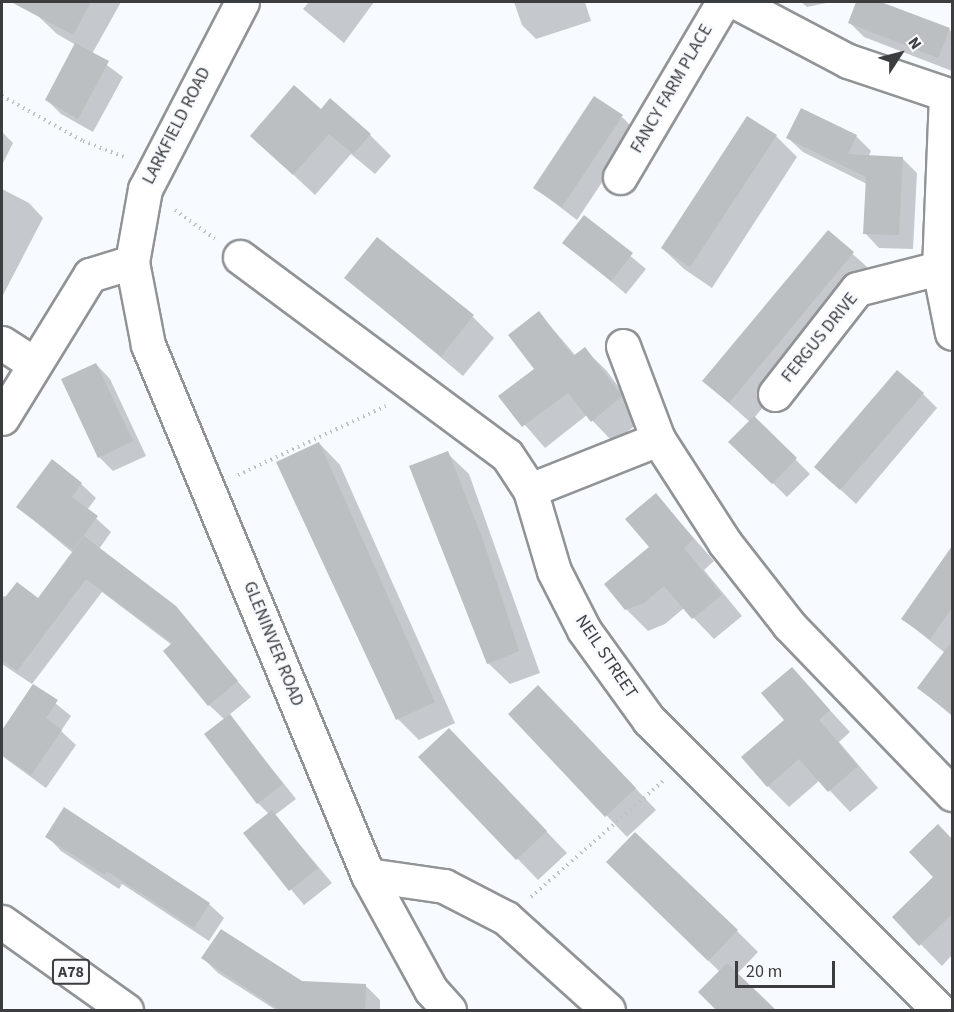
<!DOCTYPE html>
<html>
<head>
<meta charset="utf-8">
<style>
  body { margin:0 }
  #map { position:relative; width:954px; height:1012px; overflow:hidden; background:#f7fbff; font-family:"Source Sans 3",sans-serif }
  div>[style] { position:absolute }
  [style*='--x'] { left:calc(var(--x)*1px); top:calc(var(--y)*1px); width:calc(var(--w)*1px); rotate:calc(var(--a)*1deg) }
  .shadow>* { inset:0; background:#0003 }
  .building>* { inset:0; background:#bbbfc2 }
  .path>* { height:4px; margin-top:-2px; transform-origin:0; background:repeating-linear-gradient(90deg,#bec1c4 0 1.5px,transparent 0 6px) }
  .roads { filter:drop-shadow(2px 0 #919497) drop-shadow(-2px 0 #919497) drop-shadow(0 2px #919497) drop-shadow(0 -2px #919497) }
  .street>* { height:33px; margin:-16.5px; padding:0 16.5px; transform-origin:16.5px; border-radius:16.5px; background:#fff }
  .secondary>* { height:33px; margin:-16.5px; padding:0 16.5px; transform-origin:16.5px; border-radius:16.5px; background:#fff }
  .highway>* { height:33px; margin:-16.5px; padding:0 16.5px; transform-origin:16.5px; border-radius:16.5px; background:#fff }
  span { translate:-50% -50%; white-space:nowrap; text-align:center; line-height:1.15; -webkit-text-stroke:5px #f7fbff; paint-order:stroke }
  .shield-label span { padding:2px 4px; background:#f7fbff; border:2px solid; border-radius:4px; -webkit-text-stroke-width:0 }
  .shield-label { font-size:16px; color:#3c3d3f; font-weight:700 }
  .street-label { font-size:18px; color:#3c3d3f }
  .frame { position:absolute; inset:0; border:3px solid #3c3d3f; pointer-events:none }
  .north { position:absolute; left:870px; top:24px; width:60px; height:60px; -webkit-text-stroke:4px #f7fbff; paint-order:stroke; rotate:54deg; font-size:16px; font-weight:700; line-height:24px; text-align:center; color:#3c3d3f }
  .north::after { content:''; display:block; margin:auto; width:21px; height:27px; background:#3c3d3f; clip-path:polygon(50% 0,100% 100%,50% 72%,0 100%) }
  .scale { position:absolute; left:735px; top:961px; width:100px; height:27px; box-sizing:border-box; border:3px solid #3c3d3f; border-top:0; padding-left:8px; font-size:18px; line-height:21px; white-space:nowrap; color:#3c3d3f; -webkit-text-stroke:4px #f7fbff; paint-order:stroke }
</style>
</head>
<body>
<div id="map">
  <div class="shadow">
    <div style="clip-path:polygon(45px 2px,121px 2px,92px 54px,123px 77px,93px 132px,61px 114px,47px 100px,76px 45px,57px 34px,37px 15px)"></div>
    <div style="clip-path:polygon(309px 2px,374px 2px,344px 43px,303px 9px)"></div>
    <div style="clip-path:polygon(514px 2px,585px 2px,591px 21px,536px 39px,522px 25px)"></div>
    <div style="clip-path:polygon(801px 2px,831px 2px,807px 7px)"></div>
    <div style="clip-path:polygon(858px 2px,876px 2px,949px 29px,952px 33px,952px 71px,864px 37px,850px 23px)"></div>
    <div style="clip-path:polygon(321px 111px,370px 135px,391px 156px,375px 174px,351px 154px,315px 195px,252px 136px)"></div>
    <div style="clip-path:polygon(622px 117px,636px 131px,577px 220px,535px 188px)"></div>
    <div style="clip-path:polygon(2px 132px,13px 143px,2px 165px)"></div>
    <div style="clip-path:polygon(776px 136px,797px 157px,712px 288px,684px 269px,662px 248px)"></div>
    <div style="clip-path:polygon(856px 136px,871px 151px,868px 157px,902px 158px,917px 173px,913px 249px,879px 248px,865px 233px,867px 184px,803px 152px,788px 138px)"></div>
    <div style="clip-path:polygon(2px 189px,29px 203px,43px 218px,2px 297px)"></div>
    <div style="clip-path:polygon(584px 217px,646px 269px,626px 294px,564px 242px)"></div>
    <div style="clip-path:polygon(828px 232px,875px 274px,754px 418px,810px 474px,787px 497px,731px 442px,750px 422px,704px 381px)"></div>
    <div style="clip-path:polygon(346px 278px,473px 317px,494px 338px,463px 376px)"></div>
    <div style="clip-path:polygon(539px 313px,576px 356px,584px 349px,606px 370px,643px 420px,613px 442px,587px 415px,545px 448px,500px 396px,537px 369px)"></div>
    <div style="clip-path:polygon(96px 364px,110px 379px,146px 456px,113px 471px,99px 457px)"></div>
    <div style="clip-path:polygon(923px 394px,937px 408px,856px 504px,816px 467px)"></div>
    <div style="clip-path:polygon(319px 443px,340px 465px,455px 723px,419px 740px,398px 719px)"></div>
    <div style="clip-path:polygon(447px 453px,469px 474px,540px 673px,510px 684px,488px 663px)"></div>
    <div style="clip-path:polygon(81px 484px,96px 498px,87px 510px,111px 532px,99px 549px,175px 607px,251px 697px,229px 715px,296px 799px,275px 815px,332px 883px,304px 905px,245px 834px,269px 814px,258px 803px,225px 720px,209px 705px,172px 645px,102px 592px,32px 684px,2px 664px,2px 596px,38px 600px,73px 553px,18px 507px)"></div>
    <div style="clip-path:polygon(656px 495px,714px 561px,704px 570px,742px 616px,714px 639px,684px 608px,665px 624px,648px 631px,626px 609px,651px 547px)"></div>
    <div style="clip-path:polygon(952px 548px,952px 643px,945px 653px,903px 619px)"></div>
    <div style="clip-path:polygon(938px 662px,952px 673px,952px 716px,919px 688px)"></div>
    <div style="clip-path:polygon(792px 669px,850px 732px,839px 742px,878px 788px,850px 812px,820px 780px,789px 807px,768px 786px,786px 720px)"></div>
    <div style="clip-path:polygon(34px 686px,71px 716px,61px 731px,76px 745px,46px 788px,2px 756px,2px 733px)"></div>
    <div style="clip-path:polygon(560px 708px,656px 810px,627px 837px,510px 714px)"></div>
    <div style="clip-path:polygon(470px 751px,567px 853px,538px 880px,420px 757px)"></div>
    <div style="clip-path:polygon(938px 826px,952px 840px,952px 955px,942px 966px,894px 917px,935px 877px)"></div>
    <div style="clip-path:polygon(47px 836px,209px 904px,224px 918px,209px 941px,122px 884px,119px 889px,61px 851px)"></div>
    <div style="clip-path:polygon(629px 883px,737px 931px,758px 952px,737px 974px,720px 972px)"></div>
    <div style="clip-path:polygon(203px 958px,302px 983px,366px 986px,380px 1000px,380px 1010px,276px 1010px,218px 973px)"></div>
  </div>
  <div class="building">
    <div style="clip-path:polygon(11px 2px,91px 2px,73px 35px)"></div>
    <div style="clip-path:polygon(856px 2px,881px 2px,950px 28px,938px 58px,848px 23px)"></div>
    <div style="clip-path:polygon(75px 43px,109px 61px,78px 119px,45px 100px)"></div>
    <div style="clip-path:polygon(294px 85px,321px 109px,330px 98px,371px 134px,353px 154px,329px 134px,293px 175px,250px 136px)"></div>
    <div style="clip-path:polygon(594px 96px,623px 115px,562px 207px,533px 188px)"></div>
    <div style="clip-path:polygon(801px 108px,857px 135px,848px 154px,903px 157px,899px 235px,863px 234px,866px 177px,786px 138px)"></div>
    <div style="clip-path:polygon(747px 116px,777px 135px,690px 267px,661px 248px)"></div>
    <div style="clip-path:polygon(584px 215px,633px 253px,611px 281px,562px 243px)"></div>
    <div style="clip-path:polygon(828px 230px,854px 252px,729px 403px,702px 381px)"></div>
    <div style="clip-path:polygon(377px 237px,474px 315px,441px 356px,344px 278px)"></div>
    <div style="clip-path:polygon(539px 311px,573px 356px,585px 347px,622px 396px,591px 422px,568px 393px,522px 427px,498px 396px,534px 369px,508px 335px)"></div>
    <div style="clip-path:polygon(96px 363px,133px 441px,98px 458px,61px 379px)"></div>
    <div style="clip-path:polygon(897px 370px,924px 393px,840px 490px,814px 467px)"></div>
    <div style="clip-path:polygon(754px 416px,797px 458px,772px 484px,728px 442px)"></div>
    <div style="clip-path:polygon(319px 442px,435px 702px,396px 720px,276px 462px)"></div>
    <div style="clip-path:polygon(448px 451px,483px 540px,519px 651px,487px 664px,409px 466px)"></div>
    <div style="clip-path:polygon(52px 459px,82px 483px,72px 497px,98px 516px,73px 550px,16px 507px)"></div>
    <div style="clip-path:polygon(656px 493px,694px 539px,684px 548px,722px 595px,692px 619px,664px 586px,644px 603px,625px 610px,604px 584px,649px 547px,625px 519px)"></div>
    <div style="clip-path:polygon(84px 536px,176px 606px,238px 681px,208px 706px,163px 651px,172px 643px,86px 579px,17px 671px,2px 660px,2px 601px,17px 582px,38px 598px)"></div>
    <div style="clip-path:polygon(952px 546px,952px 608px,930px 639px,901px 619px)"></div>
    <div style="clip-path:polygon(952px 641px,952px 714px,917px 688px)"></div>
    <div style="clip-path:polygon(792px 667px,830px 710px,819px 720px,858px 766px,828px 792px,799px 759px,767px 787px,741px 757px,784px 720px,761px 693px)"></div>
    <div style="clip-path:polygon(33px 684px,58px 700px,46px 718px,62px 730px,31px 775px,2px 755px,2px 730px)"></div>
    <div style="clip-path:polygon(538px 685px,636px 788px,605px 817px,508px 714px)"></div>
    <div style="clip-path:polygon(230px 714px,283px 784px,257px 804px,204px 734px)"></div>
    <div style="clip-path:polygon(449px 728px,547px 831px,516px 860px,418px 757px)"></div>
    <div style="clip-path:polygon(64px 807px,210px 903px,194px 928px,107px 871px,105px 875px,45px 837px)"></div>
    <div style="clip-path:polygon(272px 810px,318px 868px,289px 891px,243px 833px)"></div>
    <div style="clip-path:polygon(938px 824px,952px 839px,952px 914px,919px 946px,892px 917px,933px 877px,909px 852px)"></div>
    <div style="clip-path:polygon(635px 832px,738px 930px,708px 961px,606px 862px)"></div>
    <div style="clip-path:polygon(221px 929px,302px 981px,366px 984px,365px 1011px,281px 1011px,201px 958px)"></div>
    <div style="clip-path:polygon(727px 963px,777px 1011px,717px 1011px,698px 992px)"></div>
  </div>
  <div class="path">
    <div style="--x:2;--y:96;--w:93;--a:29.1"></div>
    <div style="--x:83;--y:141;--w:44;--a:21.3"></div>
    <div style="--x:175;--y:210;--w:49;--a:35.9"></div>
    <div style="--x:238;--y:475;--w:163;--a:-25"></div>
    <div style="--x:531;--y:897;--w:176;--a:-41.3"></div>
  </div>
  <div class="roads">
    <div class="street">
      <div style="--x:736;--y:2;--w:127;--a:27.8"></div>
      <div style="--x:848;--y:61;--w:110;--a:18.6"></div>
      <div style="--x:946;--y:95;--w:173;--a:92.3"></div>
      <div style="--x:939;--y:268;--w:66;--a:78.7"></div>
      <div style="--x:620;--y:177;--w:203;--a:-59.5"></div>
      <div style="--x:240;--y:257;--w:332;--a:36.6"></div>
      <div style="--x:507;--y:455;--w:42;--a:56.7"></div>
      <div style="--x:530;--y:490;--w:84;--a:73.5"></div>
      <div style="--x:554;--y:571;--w:66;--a:63"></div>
      <div style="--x:584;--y:630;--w:111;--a:54.2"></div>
      <div style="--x:649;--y:720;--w:410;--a:45"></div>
      <div style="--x:2;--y:343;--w:37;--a:33"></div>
      <div style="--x:623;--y:346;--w:99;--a:69.4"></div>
      <div style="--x:658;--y:439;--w:124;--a:57.2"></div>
      <div style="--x:725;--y:543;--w:104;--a:52"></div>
      <div style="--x:789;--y:625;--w:235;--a:46"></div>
      <div style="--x:775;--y:394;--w:133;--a:-52"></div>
      <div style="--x:857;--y:289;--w:85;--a:-14.4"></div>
      <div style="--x:2;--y:418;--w:168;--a:-58.4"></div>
      <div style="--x:90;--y:275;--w:44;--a:-17.2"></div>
      <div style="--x:530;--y:490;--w:138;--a:-21.7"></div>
      <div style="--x:368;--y:875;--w:77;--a:8.2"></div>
      <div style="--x:444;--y:886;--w:70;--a:27.3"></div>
      <div style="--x:506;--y:918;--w:137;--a:42"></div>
    </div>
    <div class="secondary">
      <div style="--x:242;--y:2;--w:211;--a:117.4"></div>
      <div style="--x:145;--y:189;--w:74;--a:100.1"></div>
      <div style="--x:132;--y:262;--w:85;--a:79.1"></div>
      <div style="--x:148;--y:345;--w:574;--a:67.46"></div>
      <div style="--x:368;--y:875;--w:131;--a:61.3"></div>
      <div style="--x:431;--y:990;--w:27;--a:48"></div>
    </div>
    <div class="highway">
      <div style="--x:2;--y:922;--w:152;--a:35.4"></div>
    </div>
  </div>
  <div class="shield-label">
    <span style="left:71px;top:972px">A78</span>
  </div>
  <div class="street-label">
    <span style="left:672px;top:89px;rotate:-60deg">FANCY FARM PLACE</span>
    <span style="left:177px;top:126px;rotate:-63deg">LARKFIELD ROAD</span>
    <span style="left:820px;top:338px;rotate:-51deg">FERGUS DRIVE</span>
    <span style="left:273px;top:644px;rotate:68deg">GLENINVER ROAD</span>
    <span style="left:606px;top:657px;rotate:56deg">NEIL STREET</span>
  </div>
  <div class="frame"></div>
  <div class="north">N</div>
  <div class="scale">20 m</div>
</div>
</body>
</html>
